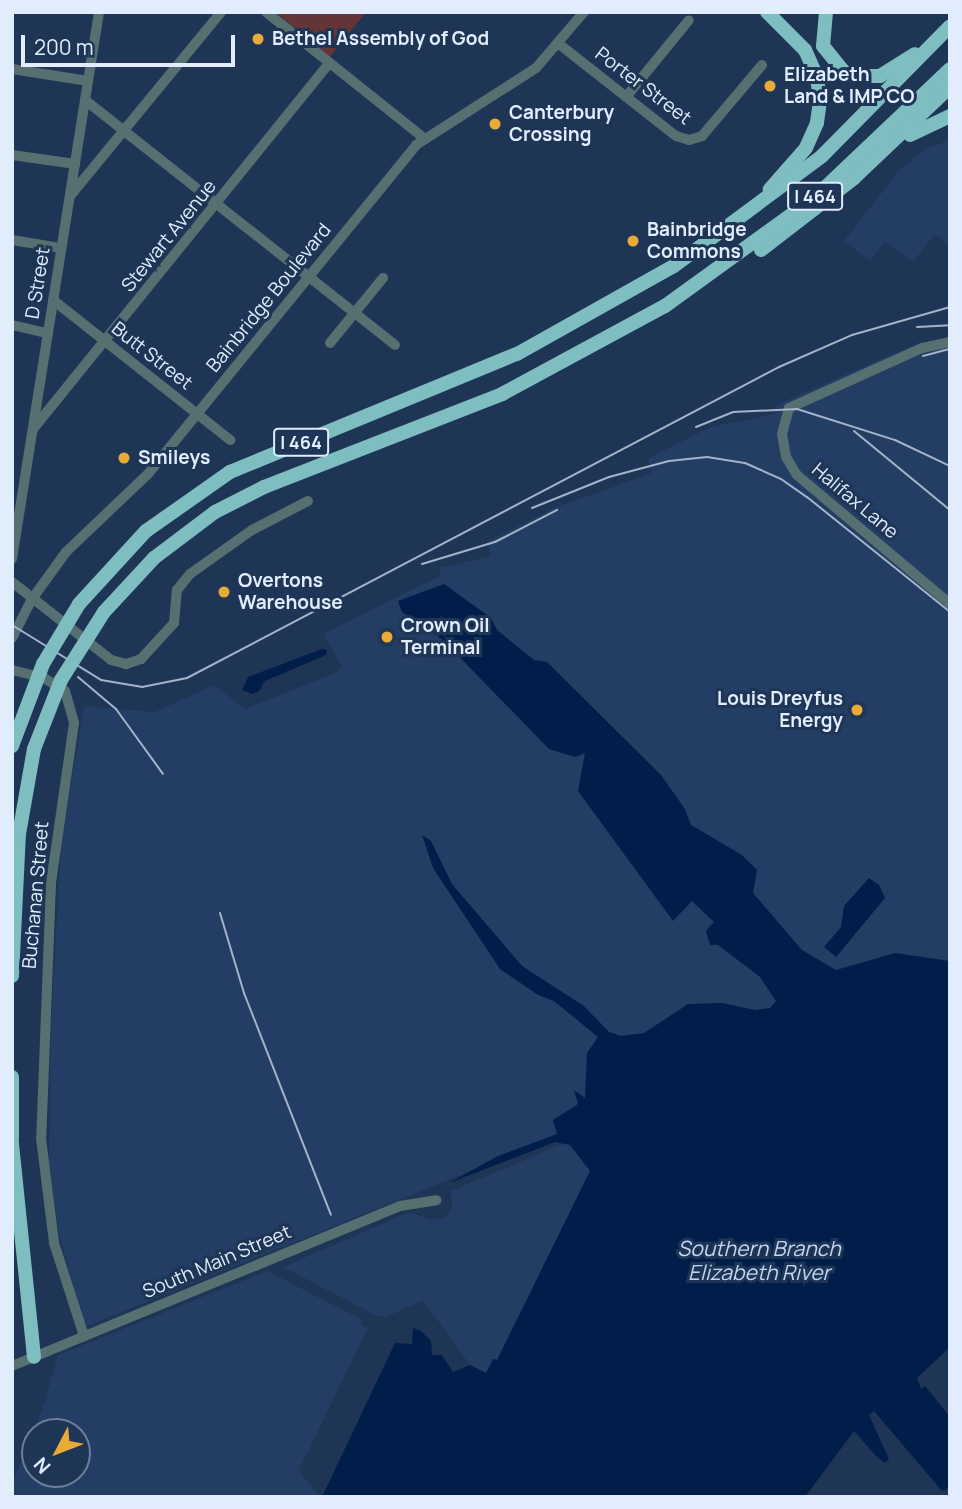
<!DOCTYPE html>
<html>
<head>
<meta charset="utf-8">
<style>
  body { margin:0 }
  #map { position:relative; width:962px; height:1509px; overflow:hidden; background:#1f3556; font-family:Manrope,sans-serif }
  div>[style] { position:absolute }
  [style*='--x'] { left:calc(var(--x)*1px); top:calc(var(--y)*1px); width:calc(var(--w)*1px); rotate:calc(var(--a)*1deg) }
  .built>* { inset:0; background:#233d64 }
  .green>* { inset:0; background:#643536 }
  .water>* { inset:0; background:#011d49 }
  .minor>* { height:10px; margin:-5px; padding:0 5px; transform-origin:5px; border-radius:5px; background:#566f70 }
  .highway>* { height:14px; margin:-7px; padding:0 7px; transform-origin:7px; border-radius:7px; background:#7ebec0 }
  .rail>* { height:2px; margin:-1px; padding:0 1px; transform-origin:1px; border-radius:1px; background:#a5b3c9 }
  .highway-bridge>* { height:14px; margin:-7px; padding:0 7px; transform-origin:7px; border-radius:7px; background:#7ebec0 }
  .dots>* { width:19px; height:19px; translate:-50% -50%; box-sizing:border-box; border:4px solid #1f3556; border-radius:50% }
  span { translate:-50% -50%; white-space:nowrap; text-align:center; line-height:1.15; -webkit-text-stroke:6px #1f3556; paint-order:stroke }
  .shield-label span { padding:2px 5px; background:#1f3556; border:2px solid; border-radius:5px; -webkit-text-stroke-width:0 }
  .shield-label { font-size:18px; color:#e1ecfd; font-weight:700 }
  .poi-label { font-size:19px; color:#e1ecfd; font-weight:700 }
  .left { translate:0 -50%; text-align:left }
  .right { translate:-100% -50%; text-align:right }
  .street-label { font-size:19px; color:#e1ecfd }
  .water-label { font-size:21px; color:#c2d6f4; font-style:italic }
  .frame { position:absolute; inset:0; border:14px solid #e1ecfd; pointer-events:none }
  .north { position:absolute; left:21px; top:1418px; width:70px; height:70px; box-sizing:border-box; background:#1f3556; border:2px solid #6d7e99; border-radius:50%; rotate:228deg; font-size:19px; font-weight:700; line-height:28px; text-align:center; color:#e1ecfd }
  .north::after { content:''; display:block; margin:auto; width:24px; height:32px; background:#e8ab37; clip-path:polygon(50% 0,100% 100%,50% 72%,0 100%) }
  .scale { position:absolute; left:21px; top:35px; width:214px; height:32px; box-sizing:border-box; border:4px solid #e1ecfd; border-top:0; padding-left:9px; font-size:21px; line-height:24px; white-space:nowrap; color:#e1ecfd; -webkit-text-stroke:5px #1f3556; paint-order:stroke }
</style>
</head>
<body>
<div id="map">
  <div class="built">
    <div style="clip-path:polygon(950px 140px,950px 245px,935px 234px,913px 262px,885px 242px,870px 261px,844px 241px,898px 172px,925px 149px)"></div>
    <div style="clip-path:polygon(911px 346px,920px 353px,950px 347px,950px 1061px,519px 1389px,470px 1365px,423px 1300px,386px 1317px,377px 1316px,283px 1267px,409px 1212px,431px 1220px,445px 1217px,452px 1207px,451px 1191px,565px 1143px,562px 1134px,85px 1327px,59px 1234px,49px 1164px,51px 1028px,61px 845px,84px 706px,155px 712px,214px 685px,245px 709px,335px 673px,342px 667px,323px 634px,440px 576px,439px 568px,491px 556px,487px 542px,557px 507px,652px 473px,648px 459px,710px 427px,775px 414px,776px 405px)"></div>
    <div style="clip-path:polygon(evenodd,267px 1271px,363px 1320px,361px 1325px,368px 1328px,299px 1470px,319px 1497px,12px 1497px,12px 1484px,44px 1404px,58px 1355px,267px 1271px,35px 1432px,77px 1432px,77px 1474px,35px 1474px,35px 1432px)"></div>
  </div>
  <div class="green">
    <div style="clip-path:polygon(275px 12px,366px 12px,330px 57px)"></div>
  </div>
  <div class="water">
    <div style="clip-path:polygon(444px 584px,491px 618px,497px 630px,534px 660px,547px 662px,661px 775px,685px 809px,691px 825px,742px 855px,757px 870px,753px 893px,802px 950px,836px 970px,895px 953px,950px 961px,950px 1347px,917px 1378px,921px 1389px,925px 1386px,950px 1417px,950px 1487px,942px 1491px,874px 1411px,869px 1415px,889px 1459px,885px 1463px,876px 1456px,854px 1431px,805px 1497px,322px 1497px,395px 1343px,412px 1344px,413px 1328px,421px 1331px,431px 1341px,432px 1355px,442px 1355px,453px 1372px,470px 1365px,486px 1373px,493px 1359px,497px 1360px,590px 1171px,570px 1145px,555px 1142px,449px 1183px,498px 1156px,557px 1134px,553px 1120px,578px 1104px,574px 1090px,585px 1098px,587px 1053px,598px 1037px,554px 1001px,538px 995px,500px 969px,433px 868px,422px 835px,431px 841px,452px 884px,522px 966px,584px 1006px,609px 1032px,621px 1036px,644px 1033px,688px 1004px,722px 1003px,755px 1010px,770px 1008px,776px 1001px,760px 977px,718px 945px,710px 945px,706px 931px,714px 922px,692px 901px,673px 921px,578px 791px,585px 753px,575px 757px,549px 749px,443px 640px,402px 612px,398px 601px)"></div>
    <div style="clip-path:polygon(322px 649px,327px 650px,326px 655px,265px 681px,259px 691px,252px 694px,242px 690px,248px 677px)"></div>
    <div style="clip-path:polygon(869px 878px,879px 885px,885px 898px,836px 957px,824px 947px,841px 927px,844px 906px)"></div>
  </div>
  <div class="minor">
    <div style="--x:266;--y:12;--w:203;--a:38.6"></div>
    <div style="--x:559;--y:44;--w:149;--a:38.2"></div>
    <div style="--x:676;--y:136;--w:14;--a:17"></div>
    <div style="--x:689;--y:140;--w:14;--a:-17"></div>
    <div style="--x:702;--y:136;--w:93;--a:-49.8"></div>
    <div style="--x:12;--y:69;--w:77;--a:9"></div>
    <div style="--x:626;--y:97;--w:99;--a:-50.7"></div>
    <div style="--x:85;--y:100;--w:395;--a:38.3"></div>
    <div style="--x:12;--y:155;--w:64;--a:8.1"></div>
    <div style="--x:70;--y:196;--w:238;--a:-50.6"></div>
    <div style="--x:12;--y:240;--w:50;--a:9.3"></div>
    <div style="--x:53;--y:300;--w:226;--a:38.3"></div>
    <div style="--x:12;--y:325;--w:37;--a:13"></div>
    <div style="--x:950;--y:342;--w:29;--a:168"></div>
    <div style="--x:922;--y:348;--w:146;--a:155.7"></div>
    <div style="--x:789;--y:408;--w:27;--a:105"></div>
    <div style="--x:782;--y:434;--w:23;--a:80"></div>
    <div style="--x:786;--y:457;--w:21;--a:59"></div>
    <div style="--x:797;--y:475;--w:200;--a:40.1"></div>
    <div style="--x:330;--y:343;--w:84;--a:-50.8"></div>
    <div style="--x:33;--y:429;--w:471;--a:-51"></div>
    <div style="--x:12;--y:559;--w:554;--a:-80.96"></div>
    <div style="--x:12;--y:582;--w:126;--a:38.2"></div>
    <div style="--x:111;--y:660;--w:16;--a:15"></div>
    <div style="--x:126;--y:664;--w:16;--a:-18"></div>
    <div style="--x:141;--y:659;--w:49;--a:-47.5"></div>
    <div style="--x:174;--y:623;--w:33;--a:-85"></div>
    <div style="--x:177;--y:590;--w:21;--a:-51"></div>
    <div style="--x:190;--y:574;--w:76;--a:-35.4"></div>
    <div style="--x:252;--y:530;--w:63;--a:-27.4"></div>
    <div style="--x:12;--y:638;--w:44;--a:-62.9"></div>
    <div style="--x:32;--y:599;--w:58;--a:-54.1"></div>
    <div style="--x:66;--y:552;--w:113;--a:-43.6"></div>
    <div style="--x:148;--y:474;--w:424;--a:-50.8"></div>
    <div style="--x:416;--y:145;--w:143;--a:-32.7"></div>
    <div style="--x:536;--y:68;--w:74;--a:-49.4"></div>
    <div style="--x:12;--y:670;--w:33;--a:14"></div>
    <div style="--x:44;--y:678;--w:25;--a:32"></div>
    <div style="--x:65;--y:691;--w:33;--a:74"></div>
    <div style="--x:74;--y:723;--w:162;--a:98.2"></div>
    <div style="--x:51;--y:883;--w:255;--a:92.2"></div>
    <div style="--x:41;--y:1138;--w:106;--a:82.9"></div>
    <div style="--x:54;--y:1243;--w:98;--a:72.1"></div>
    <div style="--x:12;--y:1366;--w:420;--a:-22.4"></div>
    <div style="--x:400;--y:1206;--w:37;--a:-9"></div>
  </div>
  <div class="highway">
    <div style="--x:767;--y:12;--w:54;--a:45"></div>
    <div style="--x:805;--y:50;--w:30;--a:66"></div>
    <div style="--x:817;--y:77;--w:24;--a:83"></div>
    <div style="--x:820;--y:101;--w:22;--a:98"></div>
    <div style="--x:817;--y:123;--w:27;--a:114"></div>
    <div style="--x:806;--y:148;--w:55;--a:131.3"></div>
    <div style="--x:826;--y:12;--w:34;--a:95"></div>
    <div style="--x:823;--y:46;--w:32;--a:51"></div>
    <div style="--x:843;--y:71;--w:15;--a:20"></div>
    <div style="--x:857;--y:76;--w:23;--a:0"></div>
    <div style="--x:880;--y:76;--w:41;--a:-32.2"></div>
    <div style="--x:910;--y:135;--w:44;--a:-25.4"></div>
    <div style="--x:761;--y:250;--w:118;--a:-37.7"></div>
    <div style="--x:854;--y:178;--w:132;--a:-43.5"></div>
    <div style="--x:79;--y:604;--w:99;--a:-47.5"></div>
    <div style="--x:146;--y:531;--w:103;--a:-35.1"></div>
    <div style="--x:230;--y:472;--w:310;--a:-22.4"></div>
    <div style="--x:517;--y:354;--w:180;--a:-29.3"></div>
    <div style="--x:674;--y:266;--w:184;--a:-36.6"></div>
    <div style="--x:822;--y:156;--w:182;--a:-45.4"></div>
    <div style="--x:104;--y:612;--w:74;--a:-47.2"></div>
    <div style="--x:154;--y:558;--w:76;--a:-37"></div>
    <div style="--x:215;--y:512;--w:55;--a:-27"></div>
    <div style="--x:264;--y:487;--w:256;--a:-21.3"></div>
    <div style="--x:502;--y:394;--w:185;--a:-28.4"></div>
    <div style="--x:665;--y:306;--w:184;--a:-35.9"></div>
    <div style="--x:814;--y:198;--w:187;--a:-43.5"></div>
    <div style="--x:12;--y:976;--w:142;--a:-87.2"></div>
    <div style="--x:19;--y:834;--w:86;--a:-80"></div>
    <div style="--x:12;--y:1077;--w:62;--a:90"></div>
    <div style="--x:12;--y:1144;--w:214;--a:84.1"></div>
  </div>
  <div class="rail">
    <div style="--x:917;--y:327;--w:33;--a:-3"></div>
    <div style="--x:923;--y:356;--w:28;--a:-15"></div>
    <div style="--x:696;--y:427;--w:40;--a:-22"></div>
    <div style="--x:733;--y:412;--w:64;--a:-2.7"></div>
    <div style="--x:797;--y:409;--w:103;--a:17.6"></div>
    <div style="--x:895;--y:440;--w:61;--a:25.3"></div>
    <div style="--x:854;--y:431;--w:124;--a:39.5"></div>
    <div style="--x:532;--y:508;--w:83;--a:-21.9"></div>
    <div style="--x:609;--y:477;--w:62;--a:-14.9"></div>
    <div style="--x:669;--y:461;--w:38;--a:-6"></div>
    <div style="--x:707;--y:457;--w:38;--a:9"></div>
    <div style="--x:745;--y:463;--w:39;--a:24"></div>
    <div style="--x:781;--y:479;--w:32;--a:35"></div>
    <div style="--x:807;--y:497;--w:184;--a:38.8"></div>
    <div style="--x:422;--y:564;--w:76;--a:-16.8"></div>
    <div style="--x:495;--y:542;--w:70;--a:-27.3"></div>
    <div style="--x:12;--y:625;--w:105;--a:31.7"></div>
    <div style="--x:101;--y:680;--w:42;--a:9.7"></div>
    <div style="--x:142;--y:687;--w:46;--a:-11.3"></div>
    <div style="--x:187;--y:678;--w:669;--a:-27.71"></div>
    <div style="--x:779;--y:367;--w:80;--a:-23.7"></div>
    <div style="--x:852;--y:335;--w:102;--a:-15.9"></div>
    <div style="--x:78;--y:677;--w:50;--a:40.1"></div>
    <div style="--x:116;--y:709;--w:80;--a:54.1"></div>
    <div style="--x:220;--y:913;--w:84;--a:73.3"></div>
    <div style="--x:244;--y:993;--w:238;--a:68.6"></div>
  </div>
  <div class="highway-bridge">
    <div style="--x:12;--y:746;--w:88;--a:-69.3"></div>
    <div style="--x:43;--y:664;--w:70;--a:-59"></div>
    <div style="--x:34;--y:749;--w:74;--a:-68.6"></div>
    <div style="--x:61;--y:680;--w:80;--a:-57.7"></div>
  </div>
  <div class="dots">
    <div style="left:258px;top:39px;background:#e8ab37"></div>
    <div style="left:770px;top:86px;background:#e8ab37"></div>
    <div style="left:495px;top:124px;background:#e8ab37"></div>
    <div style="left:633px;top:241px;background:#e8ab37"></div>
    <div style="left:124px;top:458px;background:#e8ab37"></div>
    <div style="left:224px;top:592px;background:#e8ab37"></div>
    <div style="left:387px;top:637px;background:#e8ab37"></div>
    <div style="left:857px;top:710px;background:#e8ab37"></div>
  </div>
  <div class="shield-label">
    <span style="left:815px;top:196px">I 464</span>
    <span style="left:301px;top:442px">I 464</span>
  </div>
  <div class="poi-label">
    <span class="left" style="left:272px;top:39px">Bethel Assembly of God</span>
    <span class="left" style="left:784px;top:86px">Elizabeth<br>Land &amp; IMP CO</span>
    <span class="left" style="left:509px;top:124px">Canterbury<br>Crossing</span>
    <span class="left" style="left:647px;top:241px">Bainbridge<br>Commons</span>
    <span class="left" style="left:138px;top:458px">Smileys</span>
    <span class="left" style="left:238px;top:592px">Overtons<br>Warehouse</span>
    <span class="left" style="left:401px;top:637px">Crown Oil<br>Terminal</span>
    <span class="right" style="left:843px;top:710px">Louis Dreyfus<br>Energy</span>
  </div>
  <div class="street-label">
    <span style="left:643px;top:86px;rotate:37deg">Porter Street</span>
    <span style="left:169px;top:236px;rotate:-51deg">Stewart Avenue</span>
    <span style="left:38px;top:283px;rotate:-81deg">D Street</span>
    <span style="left:269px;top:298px;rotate:-51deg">Bainbridge Boulevard</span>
    <span style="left:152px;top:356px;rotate:38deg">Butt Street</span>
    <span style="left:855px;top:501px;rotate:40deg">Halifax Lane</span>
    <span style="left:36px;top:895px;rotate:-85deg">Buchanan Street</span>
    <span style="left:217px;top:1262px;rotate:-23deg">South Main Street</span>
  </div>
  <div class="water-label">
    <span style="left:759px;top:1260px">Southern Branch<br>Elizabeth River</span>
  </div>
  <div class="frame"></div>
  <div class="north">N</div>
  <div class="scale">200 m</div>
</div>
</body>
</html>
